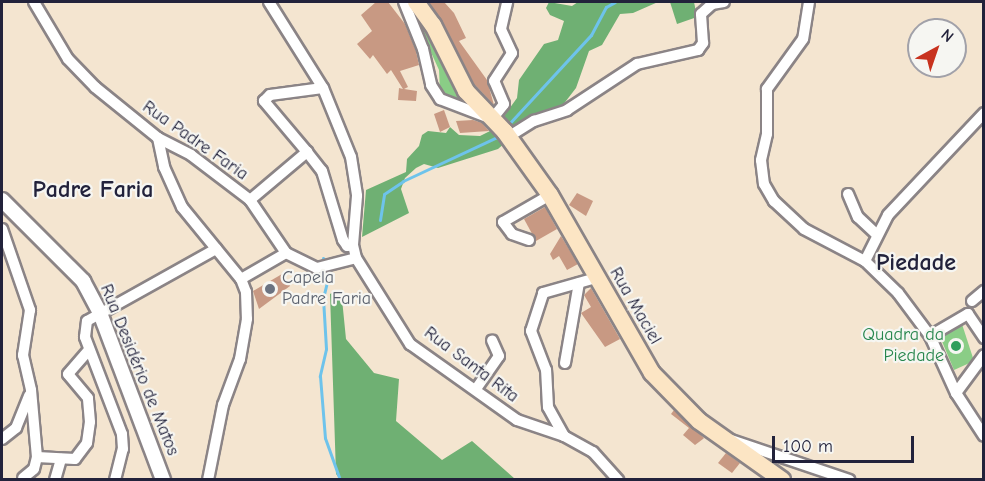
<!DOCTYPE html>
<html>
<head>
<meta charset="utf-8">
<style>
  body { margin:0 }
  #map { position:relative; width:985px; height:481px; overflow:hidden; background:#f4e5d0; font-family:"Comic Neue",sans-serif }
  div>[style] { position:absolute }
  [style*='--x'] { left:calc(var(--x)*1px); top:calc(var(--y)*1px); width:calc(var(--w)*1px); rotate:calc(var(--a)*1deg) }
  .green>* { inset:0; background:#8acd86 }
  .forest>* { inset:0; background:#6fb073 }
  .stream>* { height:3px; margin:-1.5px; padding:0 1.5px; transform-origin:1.5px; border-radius:1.5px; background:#6ec3eb }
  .building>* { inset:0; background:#c89983 }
  .roads { filter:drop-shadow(2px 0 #8b8486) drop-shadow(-2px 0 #8b8486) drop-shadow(0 2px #8b8486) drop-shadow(0 -2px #8b8486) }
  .minor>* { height:10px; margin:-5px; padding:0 5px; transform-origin:5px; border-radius:5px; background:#fff }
  .tertiary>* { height:14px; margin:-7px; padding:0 7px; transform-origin:7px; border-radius:7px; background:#fff }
  .secondary>* { height:16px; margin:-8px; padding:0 8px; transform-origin:8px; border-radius:8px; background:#fce5c4 }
  .dots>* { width:16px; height:16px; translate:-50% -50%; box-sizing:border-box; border:3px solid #f6f6f2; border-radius:50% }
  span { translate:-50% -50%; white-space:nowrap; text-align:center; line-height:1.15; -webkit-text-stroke:4.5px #f6f6f2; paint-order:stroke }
  .street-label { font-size:18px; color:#22223b }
  .worship-label { font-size:18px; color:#5b616d }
  .left { translate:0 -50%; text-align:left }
  .leisure-label { font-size:18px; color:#27864d }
  .right { translate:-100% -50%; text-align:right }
  .district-label { font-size:24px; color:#22223b; font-weight:700 }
  .frame { position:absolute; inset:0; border:3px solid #22223b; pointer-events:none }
  .north { position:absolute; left:907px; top:18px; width:60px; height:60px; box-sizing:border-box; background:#f6f6f2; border:2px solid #a1a1a9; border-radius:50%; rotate:40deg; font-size:16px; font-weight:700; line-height:24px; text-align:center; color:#22223b }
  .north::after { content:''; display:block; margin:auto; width:21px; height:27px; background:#c8321e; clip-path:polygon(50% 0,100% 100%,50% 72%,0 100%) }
  .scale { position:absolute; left:772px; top:436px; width:142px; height:27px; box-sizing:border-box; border:3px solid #22223b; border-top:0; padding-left:8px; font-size:18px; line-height:21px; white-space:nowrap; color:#22223b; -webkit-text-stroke:4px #f6f6f2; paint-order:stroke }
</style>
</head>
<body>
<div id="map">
  <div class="green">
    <div style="clip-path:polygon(408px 2px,476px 105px,451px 103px,440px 92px,439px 70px)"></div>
    <div style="clip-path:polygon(960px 318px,974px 361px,954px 370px,938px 332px)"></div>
  </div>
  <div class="forest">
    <div style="clip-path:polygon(549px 2px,572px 6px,578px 2px,658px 2px,633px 13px,620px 14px,602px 45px,589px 51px,576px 88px,559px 110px,510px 131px,502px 119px,517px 98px,519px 80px,544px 44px,558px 40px,564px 21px,550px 15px,546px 8px)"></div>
    <div style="clip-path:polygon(670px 2px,694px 2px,697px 17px,677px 24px)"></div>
    <div style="clip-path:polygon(450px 127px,459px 135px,480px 136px,492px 130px,506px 142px,498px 149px,438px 168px,424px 164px,416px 168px,405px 178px,401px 189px,409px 213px,362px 237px,366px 190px,406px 172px,407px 159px,419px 146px,422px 135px,428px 131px,446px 133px)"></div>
    <div style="clip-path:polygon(335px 291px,342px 299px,346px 339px,374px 373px,399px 379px,396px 421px,442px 460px,472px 441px,515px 479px,340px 479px,336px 474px,330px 294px)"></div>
  </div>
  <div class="stream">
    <div style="--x:507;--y:126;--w:124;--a:-47.3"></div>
    <div style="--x:591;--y:35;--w:32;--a:-62"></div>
    <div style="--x:606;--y:7;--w:10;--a:-29"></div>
    <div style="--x:380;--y:220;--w:26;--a:-81"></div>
    <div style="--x:384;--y:194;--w:23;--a:-34"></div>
    <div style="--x:403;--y:181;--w:106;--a:-25.1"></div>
    <div style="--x:323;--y:258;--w:24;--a:81"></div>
    <div style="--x:327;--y:282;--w:16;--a:104"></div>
    <div style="--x:323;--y:298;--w:51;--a:86.6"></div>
    <div style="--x:326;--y:349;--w:28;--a:103"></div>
    <div style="--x:320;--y:376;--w:62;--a:85.4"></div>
    <div style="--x:325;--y:438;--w:45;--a:70.3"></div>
  </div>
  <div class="building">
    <div style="clip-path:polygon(376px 2px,388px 2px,405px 24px,416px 51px,419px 65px,400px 71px,408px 87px,404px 89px,417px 91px,416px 101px,398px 100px,399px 88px,403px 89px,391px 70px,387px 74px,373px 55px,370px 59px,357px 44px,372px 31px,361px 15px)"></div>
    <div style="clip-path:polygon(429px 2px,444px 2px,454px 13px,466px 38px,459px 41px,487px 80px,494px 105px,474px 84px)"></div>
    <div style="clip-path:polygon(444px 110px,450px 127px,440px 132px,434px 114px)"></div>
    <div style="clip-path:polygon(473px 120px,482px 123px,489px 131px,460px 133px,456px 121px)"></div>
    <div style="clip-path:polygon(577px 193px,593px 201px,586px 216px,569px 205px)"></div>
    <div style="clip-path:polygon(545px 207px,557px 229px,536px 241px,524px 219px)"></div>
    <div style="clip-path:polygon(561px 236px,578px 264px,567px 270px,559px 256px,553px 260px,550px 254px)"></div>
    <div style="clip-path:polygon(282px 274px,290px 286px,259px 309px,253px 291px)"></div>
    <div style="clip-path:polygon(591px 288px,620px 339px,605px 347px,581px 313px,591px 307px,584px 295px)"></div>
    <div style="clip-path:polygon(674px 410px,704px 438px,703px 439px,695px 445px,683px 435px,689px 428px,671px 414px)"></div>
    <div style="clip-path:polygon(726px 453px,740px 463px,732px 473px,718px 463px)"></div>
  </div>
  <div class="roads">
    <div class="minor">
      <div style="--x:34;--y:2;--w:66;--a:59.2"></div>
      <div style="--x:68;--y:59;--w:39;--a:46"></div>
      <div style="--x:95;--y:87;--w:81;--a:39"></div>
      <div style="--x:158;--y:138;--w:37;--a:27"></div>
      <div style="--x:191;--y:155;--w:74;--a:37.3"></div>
      <div style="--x:250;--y:200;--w:64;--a:55.8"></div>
      <div style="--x:286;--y:253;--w:34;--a:26"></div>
      <div style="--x:317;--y:268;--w:40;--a:-14.4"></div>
      <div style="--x:269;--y:2;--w:102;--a:57.9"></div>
      <div style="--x:323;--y:88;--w:74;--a:67.9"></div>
      <div style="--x:351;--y:157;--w:39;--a:81"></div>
      <div style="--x:357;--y:196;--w:49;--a:94.7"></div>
      <div style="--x:353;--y:245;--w:13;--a:77"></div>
      <div style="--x:356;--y:258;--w:102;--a:57.9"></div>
      <div style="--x:410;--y:344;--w:131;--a:35.4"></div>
      <div style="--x:517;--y:420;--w:50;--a:18.8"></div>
      <div style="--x:564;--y:436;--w:33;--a:29"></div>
      <div style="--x:593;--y:452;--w:38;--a:48"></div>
      <div style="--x:404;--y:2;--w:51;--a:68"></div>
      <div style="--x:423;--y:49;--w:37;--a:77"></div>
      <div style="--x:431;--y:85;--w:17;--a:57"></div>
      <div style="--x:440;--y:99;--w:56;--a:21"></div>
      <div style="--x:492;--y:119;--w:19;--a:-51"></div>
      <div style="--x:504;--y:104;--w:25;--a:-113"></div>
      <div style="--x:494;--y:81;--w:33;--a:-57"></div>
      <div style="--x:512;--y:53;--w:26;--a:-115"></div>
      <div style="--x:501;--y:29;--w:28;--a:-77"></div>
      <div style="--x:809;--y:2;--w:37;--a:99"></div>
      <div style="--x:803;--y:39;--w:62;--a:125.8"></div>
      <div style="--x:767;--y:89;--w:45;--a:90"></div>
      <div style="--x:767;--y:134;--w:27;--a:103"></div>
      <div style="--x:761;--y:160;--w:24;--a:83"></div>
      <div style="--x:764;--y:184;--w:20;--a:60"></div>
      <div style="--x:774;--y:201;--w:41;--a:43"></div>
      <div style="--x:804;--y:229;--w:69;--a:27.7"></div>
      <div style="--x:865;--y:261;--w:46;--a:44.1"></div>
      <div style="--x:898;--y:293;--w:54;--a:53.3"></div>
      <div style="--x:930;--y:336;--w:63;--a:65.5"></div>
      <div style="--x:956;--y:393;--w:51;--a:56.9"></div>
      <div style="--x:508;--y:137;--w:31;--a:-32"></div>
      <div style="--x:534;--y:121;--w:35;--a:-18"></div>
      <div style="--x:567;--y:110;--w:84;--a:-33.3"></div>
      <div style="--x:637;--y:64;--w:63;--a:-12.9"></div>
      <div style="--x:698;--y:50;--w:9;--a:-54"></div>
      <div style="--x:703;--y:43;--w:29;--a:-94"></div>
      <div style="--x:701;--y:14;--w:15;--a:-42"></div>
      <div style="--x:712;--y:4;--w:12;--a:-9"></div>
      <div style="--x:158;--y:138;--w:30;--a:78"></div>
      <div style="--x:164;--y:167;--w:44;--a:65.8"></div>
      <div style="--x:182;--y:207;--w:93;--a:50.7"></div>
      <div style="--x:241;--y:279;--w:14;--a:69"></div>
      <div style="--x:246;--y:292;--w:27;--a:88"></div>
      <div style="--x:247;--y:319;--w:41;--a:99.9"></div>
      <div style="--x:240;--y:359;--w:49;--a:110.3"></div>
      <div style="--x:223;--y:405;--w:76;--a:101.3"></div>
      <div style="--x:307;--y:152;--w:67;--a:-130.1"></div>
      <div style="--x:264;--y:101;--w:8;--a:-45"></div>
      <div style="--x:270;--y:95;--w:53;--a:-7.5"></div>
      <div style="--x:848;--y:194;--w:25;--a:67"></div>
      <div style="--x:858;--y:217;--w:25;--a:43"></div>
      <div style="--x:250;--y:200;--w:75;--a:-40.1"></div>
      <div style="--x:307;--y:152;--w:24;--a:52"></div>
      <div style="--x:322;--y:171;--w:72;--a:73.1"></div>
      <div style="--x:343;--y:240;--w:7;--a:56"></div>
      <div style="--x:347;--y:246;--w:6;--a:-9"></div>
      <div style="--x:2;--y:229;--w:86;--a:70.9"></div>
      <div style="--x:30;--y:310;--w:46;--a:98.8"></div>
      <div style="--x:23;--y:355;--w:36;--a:77"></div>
      <div style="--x:31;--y:390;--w:67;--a:84.9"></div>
      <div style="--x:37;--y:457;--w:12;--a:104"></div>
      <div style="--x:34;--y:469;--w:14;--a:141"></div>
      <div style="--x:529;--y:240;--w:18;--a:-161"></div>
      <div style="--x:512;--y:234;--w:15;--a:-127"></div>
      <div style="--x:503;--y:222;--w:54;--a:-29.9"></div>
      <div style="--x:865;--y:261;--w:51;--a:-63.4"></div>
      <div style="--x:888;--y:215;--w:140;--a:-46.7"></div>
      <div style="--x:241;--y:279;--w:52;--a:-30"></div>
      <div style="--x:972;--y:301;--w:16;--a:-40"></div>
      <div style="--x:930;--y:336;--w:44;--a:-30.1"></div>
      <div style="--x:968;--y:314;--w:29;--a:56"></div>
      <div style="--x:565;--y:363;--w:81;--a:-80.1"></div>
      <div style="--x:476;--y:389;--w:40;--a:-55.1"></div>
      <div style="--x:499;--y:356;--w:17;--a:-114"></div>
      <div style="--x:956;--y:393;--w:47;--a:-53.6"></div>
      <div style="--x:564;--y:436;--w:33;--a:-119"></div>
      <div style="--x:548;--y:407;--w:37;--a:-93"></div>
      <div style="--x:546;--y:370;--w:42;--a:-111"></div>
      <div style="--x:531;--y:331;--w:40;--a:-72"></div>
      <div style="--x:543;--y:293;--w:55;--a:-15.8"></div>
      <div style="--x:2;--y:439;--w:18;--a:-38"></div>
      <div style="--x:16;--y:428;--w:35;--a:-68"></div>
      <div style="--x:731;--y:440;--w:125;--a:18.7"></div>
      <div style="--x:37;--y:457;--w:38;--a:3"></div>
      <div style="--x:75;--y:459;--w:20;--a:-53"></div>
      <div style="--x:87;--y:443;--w:21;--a:-82"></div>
      <div style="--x:90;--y:422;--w:24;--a:-95"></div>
      <div style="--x:88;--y:398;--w:31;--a:-130"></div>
      <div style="--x:68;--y:374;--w:32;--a:-49"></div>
      <div style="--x:55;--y:480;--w:22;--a:-74"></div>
      <div style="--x:115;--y:480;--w:32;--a:-76"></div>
      <div style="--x:123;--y:449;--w:15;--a:-94"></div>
      <div style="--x:122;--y:434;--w:104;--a:-110.9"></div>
      <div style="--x:85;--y:337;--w:16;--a:-83"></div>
      <div style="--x:87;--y:321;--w:148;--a:-29.2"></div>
    </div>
    <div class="tertiary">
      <div style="--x:2;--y:200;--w:115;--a:45"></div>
      <div style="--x:83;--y:281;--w:36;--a:62"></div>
      <div style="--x:100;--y:313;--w:178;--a:69.3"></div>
    </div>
    <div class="secondary">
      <div style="--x:416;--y:2;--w:29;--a:54"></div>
      <div style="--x:433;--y:25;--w:74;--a:63.4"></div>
      <div style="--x:466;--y:91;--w:57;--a:46.4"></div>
      <div style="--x:505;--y:132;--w:77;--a:54.5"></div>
      <div style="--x:550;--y:195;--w:205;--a:60.2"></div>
      <div style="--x:652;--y:373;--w:67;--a:45.6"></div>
      <div style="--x:699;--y:421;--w:102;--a:35.4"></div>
    </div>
  </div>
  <div class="dots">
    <div style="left:270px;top:289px;background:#6b7280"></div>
    <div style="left:956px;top:346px;background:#2e9e5b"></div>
  </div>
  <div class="street-label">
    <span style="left:195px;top:141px;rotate:35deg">Rua Padre Faria</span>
    <span style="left:635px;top:306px;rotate:60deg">Rua Maciel</span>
    <span style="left:471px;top:365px;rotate:37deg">Rua Santa Rita</span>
    <span style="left:139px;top:370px;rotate:68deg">Rua Desidério de Matos</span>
  </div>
  <div class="worship-label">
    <span class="left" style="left:282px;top:289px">Capela<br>Padre Faria</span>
  </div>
  <div class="leisure-label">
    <span class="right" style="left:944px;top:346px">Quadra da<br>Piedade</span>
  </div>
  <div class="district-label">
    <span style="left:93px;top:190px">Padre Faria</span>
    <span style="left:916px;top:263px">Piedade</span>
  </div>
  <div class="frame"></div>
  <div class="north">N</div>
  <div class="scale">100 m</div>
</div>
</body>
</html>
